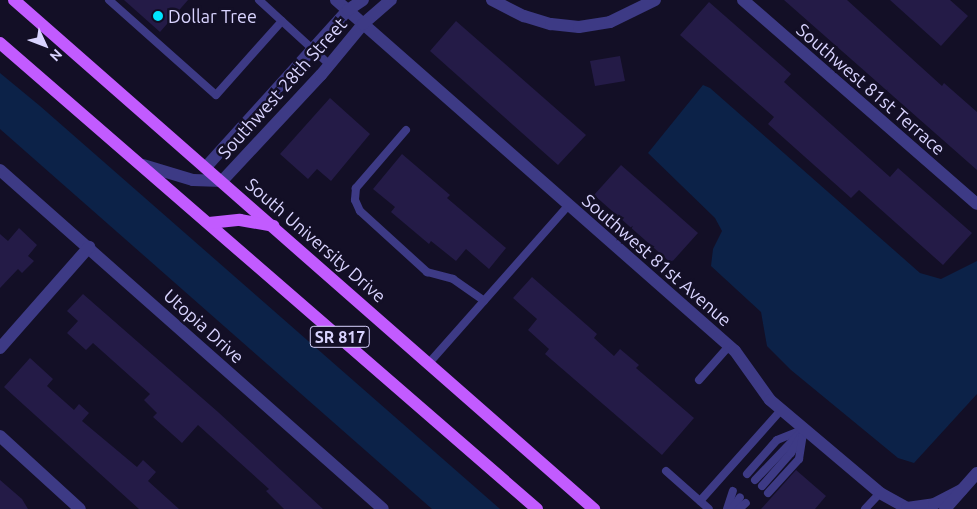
<!DOCTYPE html>
<html>
<head>
<meta charset="utf-8">
<style>
  body { margin:0 }
  #map { position:relative; width:977px; height:509px; overflow:hidden; background:#130f26; font-family:Ubuntu,sans-serif }
  div>[style] { position:absolute }
  [style*='--x'] { left:calc(var(--x)*1px); top:calc(var(--y)*1px); width:calc(var(--w)*1px); rotate:calc(var(--a)*1deg) }
  .water>* { inset:0; background:#0c2248 }
  .building>* { inset:0; background:#241b47 }
  .service>* { height:8px; margin:-4px; padding:0 4px; transform-origin:4px; border-radius:4px; background:#3d3a85 }
  .minor>* { height:12px; margin:-6px; padding:0 6px; transform-origin:6px; border-radius:6px; background:#3d3a85 }
  .tertiary>* { height:12px; margin:-6px; padding:0 6px; transform-origin:6px; border-radius:6px; background:#3d3a85 }
  .primary>* { height:12px; margin:-6px; padding:0 6px; transform-origin:6px; border-radius:6px; background:#c25bff }
  .dots>* { width:14px; height:14px; translate:-50% -50%; box-sizing:border-box; border:2px solid #130f26; border-radius:50% }
  span { translate:-50% -50%; white-space:nowrap; text-align:center; line-height:1.15; -webkit-text-stroke:5px #130f26; paint-order:stroke }
  .shield-label span { padding:1px 4px; background:#130f26; border:1px solid; border-radius:4px; -webkit-text-stroke-width:0 }
  .shield-label { font-size:16px; color:#d9d4ff; font-weight:700 }
  .poi-label { font-size:18px; color:#d9d4ff }
  .left { translate:0 -50%; text-align:left }
  .street-label { font-size:18px; color:#d9d4ff }
  .north { position:absolute; left:20px; top:20px; width:50px; height:50px; -webkit-text-stroke:4px #130f26; paint-order:stroke; rotate:133deg; font-size:14px; font-weight:700; line-height:20px; text-align:center; color:#d9d4ff }
  .north::after { content:''; display:block; margin:auto; width:18px; height:22px; background:#d9d4ff; clip-path:polygon(50% 0,100% 100%,50% 72%,0 100%) }
</style>
</head>
<body>
<div id="map">
  <div class="water">
    <div style="clip-path:polygon(0 73px,40px 106px,500px 509px,432px 509px,0 129px)"></div>
    <div style="clip-path:polygon(703px 85px,710px 88px,920px 273px,941px 279px,977px 261px,977px 394px,914px 463px,898px 458px,791px 370px,767px 346px,761px 312px,711px 266px,713px 249px,722px 231px,715px 218px,648px 153px)"></div>
  </div>
  <div class="building">
    <div style="clip-path:polygon(124px 0,188px 0,160px 32px)"></div>
    <div style="clip-path:polygon(784px 0,847px 0,942px 86px,944px 83px,977px 112px,977px 170px)"></div>
    <div style="clip-path:polygon(890px 0,950px 0,968px 16px,941px 46px)"></div>
    <div style="clip-path:polygon(709px 2px,791px 74px,784px 82px,890px 177px,898px 168px,972px 233px,943px 265px,859px 190px,851px 198px,768px 124px,774px 117px,680px 35px)"></div>
    <div style="clip-path:polygon(456px 21px,586px 135px,558px 165px,430px 51px)"></div>
    <div style="clip-path:polygon(620px 56px,625px 81px,595px 86px,590px 61px)"></div>
    <div style="clip-path:polygon(330px 98px,370px 134px,331px 181px,317px 169px,308px 179px,280px 154px)"></div>
    <div style="clip-path:polygon(402px 154px,450px 195px,447px 198px,506px 248px,489px 269px,466px 249px,456px 261px,431px 241px,429px 244px,391px 212px,395px 207px,373px 189px)"></div>
    <div style="clip-path:polygon(621px 165px,698px 233px,671px 263px,594px 195px)"></div>
    <div style="clip-path:polygon(19px 228px,37px 245px,28px 256px,34px 261px,22px 273px,18px 269px,0 288px,0 234px,8px 241px)"></div>
    <div style="clip-path:polygon(532px 277px,597px 334px,594px 338px,614px 356px,620px 349px,639px 365px,636px 368px,694px 418px,662px 455px,545px 354px,549px 349px,528px 330px,537px 319px,513px 298px)"></div>
    <div style="clip-path:polygon(83px 294px,218px 412px,323px 509px,284px 509px,266px 491px,269px 489px,198px 425px,182px 443px,153px 417px,157px 413px,144px 400px,150px 394px,93px 343px,86px 350px,67px 333px,78px 321px,67px 311px)"></div>
    <div style="clip-path:polygon(30px 358px,53px 379px,47px 386px,74px 410px,79px 404px,89px 413px,82px 421px,137px 467px,143px 460px,156px 472px,148px 481px,179px 509px,139px 509px,4px 387px)"></div>
    <div style="clip-path:polygon(796px 470px,826px 496px,815px 509px,761px 509px)"></div>
    <div style="clip-path:polygon(0 480px,22px 499px,28px 509px,0 509px)"></div>
  </div>
  <div class="service">
    <div style="--x:109;--y:0;--w:143;--a:41.6"></div>
    <div style="--x:216;--y:95;--w:99;--a:-48.3"></div>
    <div style="--x:259;--y:0;--w:96;--a:42.5"></div>
    <div style="--x:406;--y:130;--w:77;--a:130.8"></div>
    <div style="--x:356;--y:188;--w:12;--a:95"></div>
    <div style="--x:355;--y:200;--w:12;--a:66"></div>
    <div style="--x:360;--y:211;--w:91;--a:42.3"></div>
    <div style="--x:427;--y:272;--w:27;--a:15"></div>
    <div style="--x:453;--y:279;--w:38;--a:35"></div>
    <div style="--x:429;--y:363;--w:211;--a:-48.5"></div>
    <div style="--x:699;--y:380;--w:45;--a:-48.6"></div>
    <div style="--x:666;--y:471;--w:57;--a:41.5"></div>
    <div style="--x:747;--y:474;--w:45;--a:-48.6"></div>
    <div style="--x:777;--y:440;--w:29;--a:-22"></div>
    <div style="--x:755;--y:480;--w:64;--a:-46.3"></div>
    <div style="--x:762;--y:486;--w:44;--a:-48.7"></div>
    <div style="--x:791;--y:453;--w:20;--a:-60"></div>
    <div style="--x:768;--y:493;--w:46;--a:-47.6"></div>
    <div style="--x:799;--y:459;--w:30;--a:-81"></div>
    <div style="--x:700;--y:501;--w:122;--a:-48.3"></div>
    <div style="--x:727;--y:509;--w:19;--a:-72"></div>
    <div style="--x:732;--y:509;--w:14;--a:-56"></div>
    <div style="--x:739;--y:509;--w:9;--a:-41"></div>
    <div style="--x:865;--y:509;--w:22;--a:-47"></div>
  </div>
  <div class="minor">
    <div style="--x:336;--y:0;--w:531;--a:41.34"></div>
    <div style="--x:735;--y:351;--w:60;--a:54.5"></div>
    <div style="--x:770;--y:400;--w:144;--a:40.2"></div>
    <div style="--x:880;--y:493;--w:31;--a:29"></div>
    <div style="--x:907;--y:508;--w:27;--a:-8"></div>
    <div style="--x:934;--y:504;--w:31;--a:-27"></div>
    <div style="--x:492;--y:0;--w:36;--a:27"></div>
    <div style="--x:524;--y:16;--w:28;--a:17"></div>
    <div style="--x:551;--y:24;--w:28;--a:6"></div>
    <div style="--x:579;--y:27;--w:31;--a:-9"></div>
    <div style="--x:610;--y:22;--w:50;--a:-26.1"></div>
    <div style="--x:743;--y:0;--w:310;--a:41.1"></div>
    <div style="--x:143;--y:165;--w:52;--a:16.7"></div>
    <div style="--x:193;--y:180;--w:29;--a:2"></div>
    <div style="--x:222;--y:181;--w:145;--a:-47"></div>
    <div style="--x:321;--y:75;--w:66;--a:-50.5"></div>
    <div style="--x:363;--y:24;--w:37;--a:-41"></div>
    <div style="--x:206;--y:167;--w:212;--a:-47.9"></div>
    <div style="--x:348;--y:10;--w:18;--a:-34"></div>
    <div style="--x:0;--y:170;--w:511;--a:41.51"></div>
    <div style="--x:0;--y:348;--w:135;--a:-48.6"></div>
    <div style="--x:0;--y:436;--w:108;--a:42.4"></div>
  </div>
  <div class="tertiary">
    <div style="--x:945;--y:509;--w:48;--a:-48.4"></div>
  </div>
  <div class="primary">
    <div style="--x:14;--y:0;--w:772;--a:41.27"></div>
    <div style="--x:0;--y:43;--w:711;--a:40.95"></div>
    <div style="--x:209;--y:223;--w:31;--a:-6"></div>
    <div style="--x:240;--y:220;--w:34;--a:10"></div>
  </div>
  <div class="dots">
    <div style="left:158px;top:16px;background:#00e5ff"></div>
  </div>
  <div class="shield-label">
    <span style="left:340px;top:337px">SR 817</span>
  </div>
  <div class="poi-label">
    <span class="left" style="left:168px;top:16px">Dollar Tree</span>
  </div>
  <div class="street-label">
    <span style="left:282px;top:88px;rotate:-48deg">Southwest 28th Street</span>
    <span style="left:871px;top:89px;rotate:41deg">Southwest 81st Terrace</span>
    <span style="left:316px;top:240px;rotate:41deg">South University Drive</span>
    <span style="left:657px;top:260px;rotate:41deg">Southwest 81st Avenue</span>
    <span style="left:204px;top:326px;rotate:42deg">Utopia Drive</span>
  </div>
  <div class="north">N</div>
</div>
</body>
</html>
